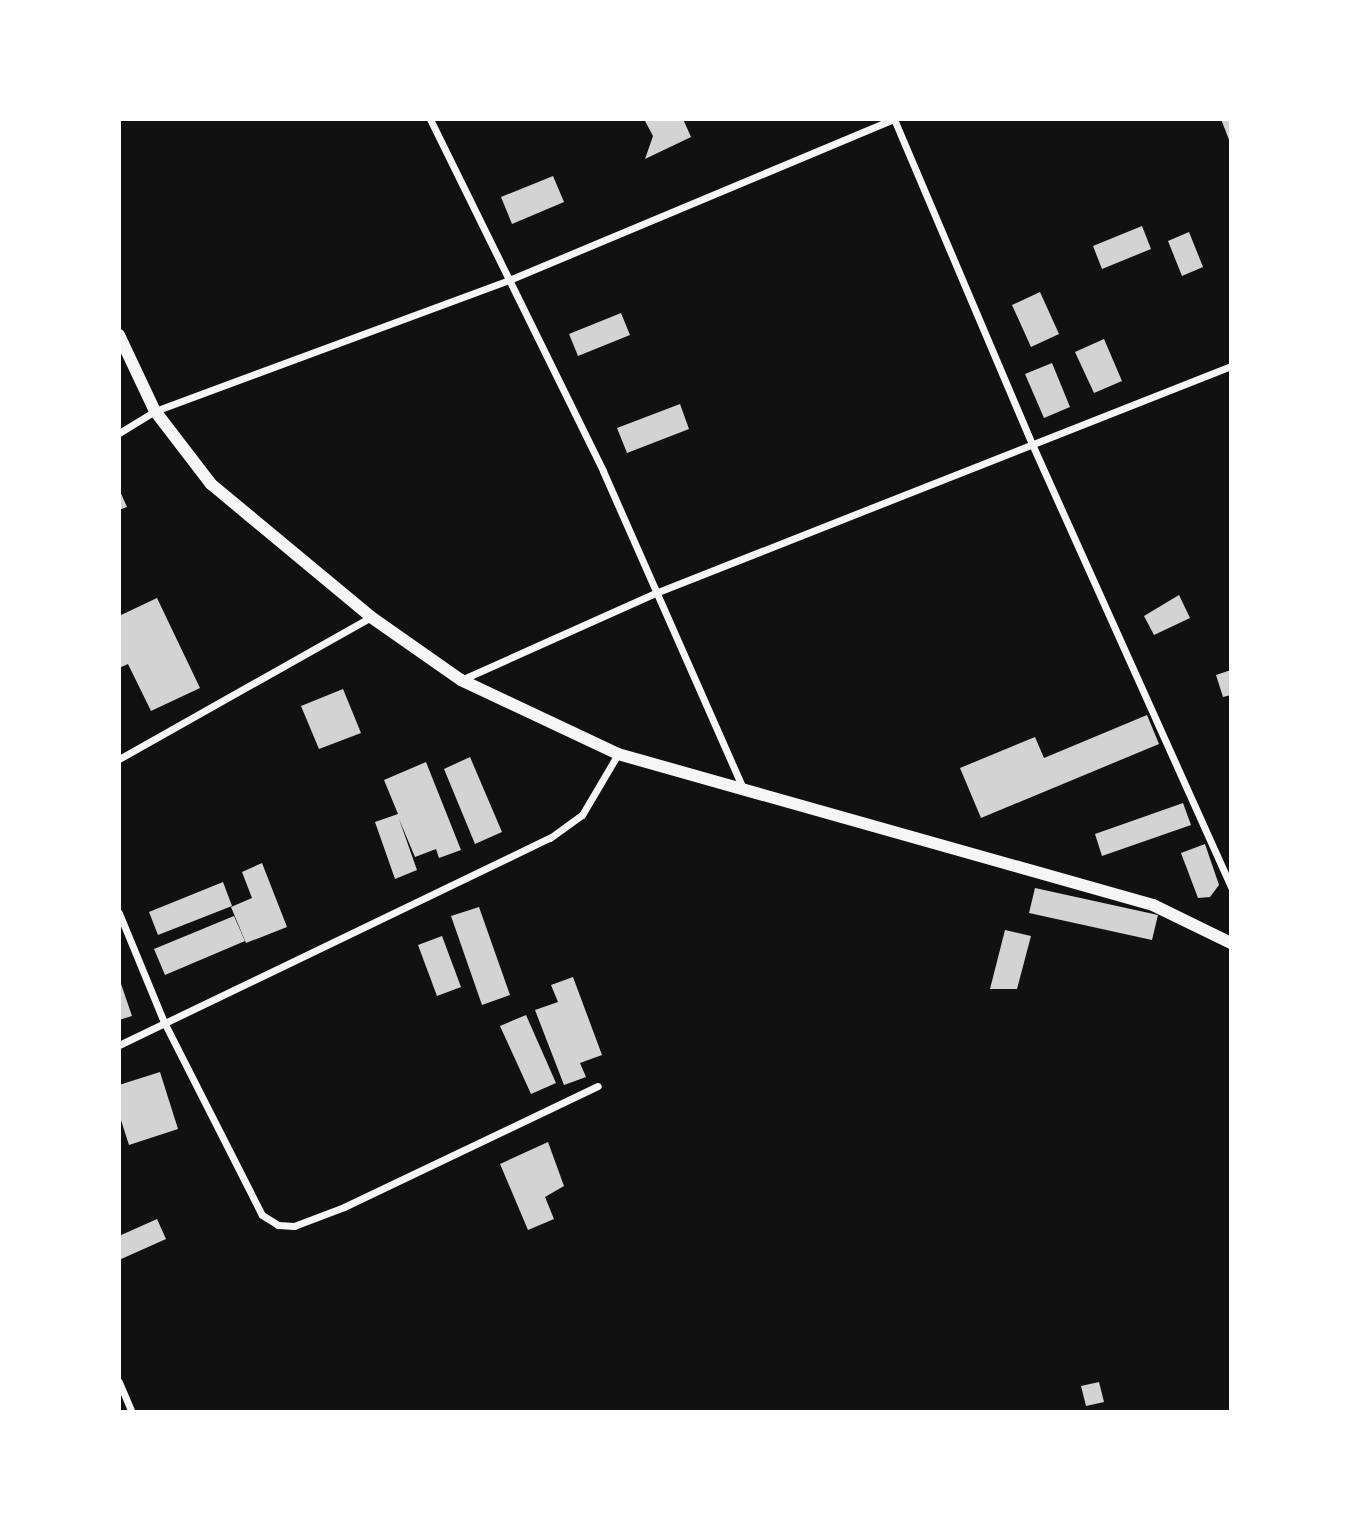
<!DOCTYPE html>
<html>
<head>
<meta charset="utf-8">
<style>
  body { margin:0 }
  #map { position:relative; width:1350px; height:1531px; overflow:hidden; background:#111; font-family:Literata,serif }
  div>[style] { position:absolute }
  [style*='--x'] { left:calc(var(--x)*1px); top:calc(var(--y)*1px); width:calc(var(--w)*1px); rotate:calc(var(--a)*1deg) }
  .building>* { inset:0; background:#d3d3d3 }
  .minor>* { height:7px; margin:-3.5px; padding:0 3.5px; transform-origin:3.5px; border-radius:3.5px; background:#f5f5f5 }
  .tertiary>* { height:12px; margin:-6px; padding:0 6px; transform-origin:6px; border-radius:6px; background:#f5f5f5 }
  span { translate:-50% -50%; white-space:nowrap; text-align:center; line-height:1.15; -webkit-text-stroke:7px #fff; paint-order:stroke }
  .frame { position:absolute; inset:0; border:121px solid #fff; pointer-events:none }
</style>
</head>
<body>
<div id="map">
  <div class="building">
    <div style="clip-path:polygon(644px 119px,683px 119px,691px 137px,645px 159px,653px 136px)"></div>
    <div style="clip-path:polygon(1221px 119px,1231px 119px,1231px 145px)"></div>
    <div style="clip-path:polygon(553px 176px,564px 202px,512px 224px,501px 197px)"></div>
    <div style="clip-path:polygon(1142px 226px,1151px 249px,1102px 269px,1093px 246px)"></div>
    <div style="clip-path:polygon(1189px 232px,1203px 267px,1182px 276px,1168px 241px)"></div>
    <div style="clip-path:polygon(1040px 292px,1059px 334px,1031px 347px,1012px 305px)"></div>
    <div style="clip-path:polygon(621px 313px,630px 335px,578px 356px,569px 334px)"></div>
    <div style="clip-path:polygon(1104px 339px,1122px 381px,1094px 393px,1075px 352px)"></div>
    <div style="clip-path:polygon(1052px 363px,1070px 407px,1044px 418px,1025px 374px)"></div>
    <div style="clip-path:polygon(680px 404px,689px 429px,627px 453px,617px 428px)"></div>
    <div style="clip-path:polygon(119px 489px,127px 507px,119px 510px)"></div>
    <div style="clip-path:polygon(1179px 595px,1190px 618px,1154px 635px,1144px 616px)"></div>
    <div style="clip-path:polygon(157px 598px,200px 688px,151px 711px,128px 664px,119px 668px,119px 616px)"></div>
    <div style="clip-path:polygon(1231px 670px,1231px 695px,1223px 697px,1216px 675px)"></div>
    <div style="clip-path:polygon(343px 689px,361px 733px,319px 749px,301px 706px)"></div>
    <div style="clip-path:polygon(1147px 715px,1159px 744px,981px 818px,960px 768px,1035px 737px,1044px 758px)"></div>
    <div style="clip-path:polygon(470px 757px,502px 832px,475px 844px,444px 769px)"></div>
    <div style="clip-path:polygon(426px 762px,461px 850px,439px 858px,436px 849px,415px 857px,399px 819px,417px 870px,395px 879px,375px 822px,398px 814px,384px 780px)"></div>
    <div style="clip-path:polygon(1183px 803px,1191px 825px,1102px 856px,1095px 834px)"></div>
    <div style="clip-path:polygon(1205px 844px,1219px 885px,1210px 897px,1198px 898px,1181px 853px)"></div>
    <div style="clip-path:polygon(262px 863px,287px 927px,246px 943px,231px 907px,252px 898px,242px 872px)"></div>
    <div style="clip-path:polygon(223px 882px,232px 906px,158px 935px,149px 912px)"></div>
    <div style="clip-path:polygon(1035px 888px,1158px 915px,1152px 940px,1029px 913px)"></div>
    <div style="clip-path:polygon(479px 907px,510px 995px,482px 1005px,451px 916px)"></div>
    <div style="clip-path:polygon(234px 916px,245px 941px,165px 975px,154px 949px)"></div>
    <div style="clip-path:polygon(1005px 930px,1031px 936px,1017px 989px,990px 989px)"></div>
    <div style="clip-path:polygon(442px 936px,461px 987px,437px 996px,418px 945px)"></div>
    <div style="clip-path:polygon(573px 977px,602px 1055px,580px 1063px,586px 1077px,564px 1085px,535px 1010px,558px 1002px,551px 985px)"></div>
    <div style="clip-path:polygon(119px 978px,132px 1016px,119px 1020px)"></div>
    <div style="clip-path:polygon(526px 1015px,556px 1083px,531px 1094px,500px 1026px)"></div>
    <div style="clip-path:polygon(160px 1072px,178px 1129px,129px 1145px,119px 1114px,119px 1085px)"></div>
    <div style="clip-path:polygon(548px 1142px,564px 1186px,545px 1197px,554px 1219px,528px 1230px,500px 1164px)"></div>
    <div style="clip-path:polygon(157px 1219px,166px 1239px,119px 1260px,119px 1236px)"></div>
    <div style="clip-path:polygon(1099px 1382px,1104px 1402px,1086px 1406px,1081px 1386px)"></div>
  </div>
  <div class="minor">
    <div style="--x:430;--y:119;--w:392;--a:63.8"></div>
    <div style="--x:603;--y:471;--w:344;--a:66.2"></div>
    <div style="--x:894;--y:119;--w:353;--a:67"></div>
    <div style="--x:1032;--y:444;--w:486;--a:65.8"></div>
    <div style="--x:119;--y:433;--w:42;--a:-31.4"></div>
    <div style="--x:155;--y:411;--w:377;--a:-20.3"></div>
    <div style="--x:509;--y:280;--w:417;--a:-22.7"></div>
    <div style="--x:461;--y:680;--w:216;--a:-24.1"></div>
    <div style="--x:658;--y:592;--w:616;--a:-21.53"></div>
    <div style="--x:119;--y:759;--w:289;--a:-29.4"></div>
    <div style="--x:119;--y:913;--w:118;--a:67.6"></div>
    <div style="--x:164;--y:1022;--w:216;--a:63.1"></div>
    <div style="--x:262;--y:1215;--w:19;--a:32"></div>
    <div style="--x:278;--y:1225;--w:16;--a:4"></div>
    <div style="--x:294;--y:1226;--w:53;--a:-20.8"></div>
    <div style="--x:344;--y:1207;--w:281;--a:-25.5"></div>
    <div style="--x:119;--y:1045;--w:478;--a:-25.7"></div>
    <div style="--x:550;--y:838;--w:39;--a:-36"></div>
    <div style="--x:582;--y:815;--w:71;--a:-59.5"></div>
    <div style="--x:119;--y:1382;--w:33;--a:67"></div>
  </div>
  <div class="tertiary">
    <div style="--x:119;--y:335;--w:84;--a:64.7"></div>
    <div style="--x:155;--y:411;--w:92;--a:52.5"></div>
    <div style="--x:211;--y:484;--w:208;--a:39.7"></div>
    <div style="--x:371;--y:617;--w:110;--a:35"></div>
    <div style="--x:461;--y:680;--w:174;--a:25.2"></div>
    <div style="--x:618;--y:754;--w:556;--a:15.76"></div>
    <div style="--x:1153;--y:905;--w:87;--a:26"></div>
  </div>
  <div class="frame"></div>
</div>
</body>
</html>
